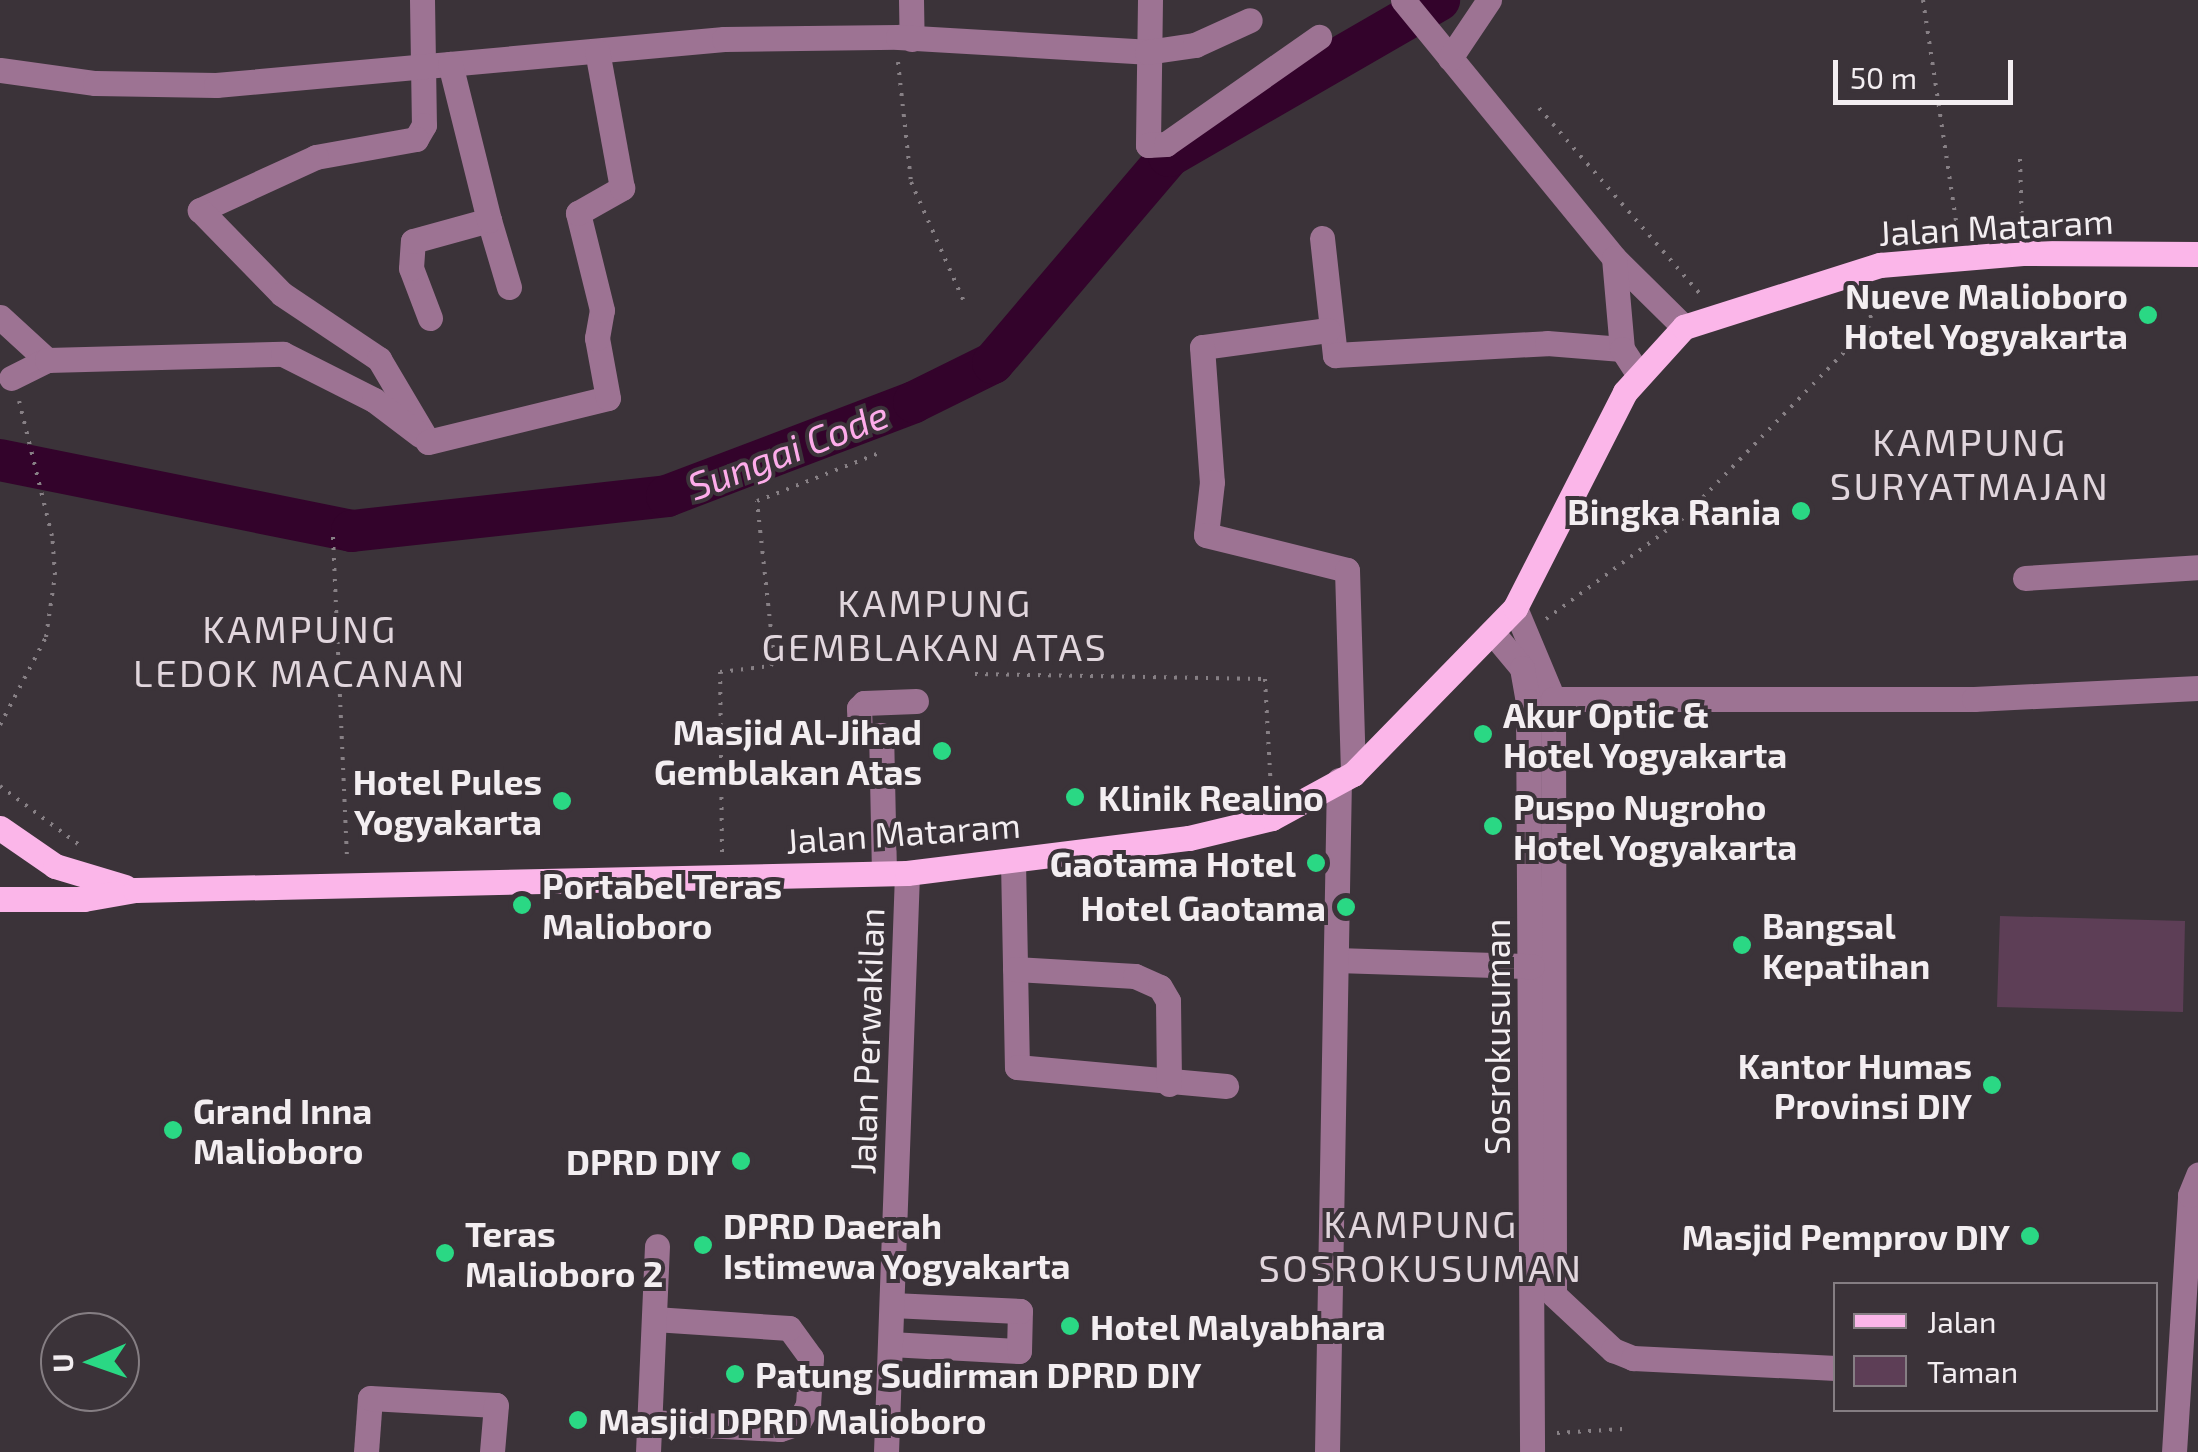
<!DOCTYPE html>
<html>
<head>
<meta charset="utf-8">
<style>
  body { margin:0 }
  #map { position:relative; width:2198px; height:1452px; overflow:hidden; background:#3b3339; font-family:"Exo 2",sans-serif }
  div>[style] { position:absolute }
  [style*='--x'] { left:calc(var(--x)*1px); top:calc(var(--y)*1px); width:calc(var(--w)*1px); rotate:calc(var(--a)*1deg) }
  .green>* { inset:0; background:#5d3e56 }
  .river>* { height:42px; margin:-21px; padding:0 21px; transform-origin:21px; border-radius:21px; background:#33032b }
  .path>* { height:4px; margin-top:-2px; transform-origin:0; background:repeating-linear-gradient(90deg,#878085 0 2.5px,transparent 0 10.5px) }
  .minor>* { height:25px; margin:-12.5px; padding:0 12.5px; transform-origin:12.5px; border-radius:12.5px; background:#9d7393 }
  .major>* { height:25px; margin:-12.5px; padding:0 12.5px; transform-origin:12.5px; border-radius:12.5px; background:#fbb6e9 }
  .dots>* { width:28px; height:28px; translate:-50% -50%; box-sizing:border-box; border:5px solid #3b3339; border-radius:50% }
  span { translate:-50% -50%; white-space:nowrap; text-align:center; line-height:1.15; -webkit-text-stroke:8px #3b3339; paint-order:stroke }
  .street-label { font-size:35px; color:#f3eef1 }
  .poi-label { font-size:35px; color:#f3eef1; font-weight:700 }
  .right { translate:-100% -50%; text-align:right }
  .left { translate:0 -50%; text-align:left }
  .neighbourhood-label { font-size:38px; color:#e1d6dd; letter-spacing:2.5px }
  .water-label { font-size:38px; color:#fdacea; font-style:italic }
  .legend { position:absolute; left:1833px; top:1282px; width:325px; height:130px; box-sizing:border-box; background:#3b3339; border:2px solid #857e83; margin:0; padding:12px 18px; list-style:none; font-size:30px; color:#f3eef1 }
  .legend li { display:flex; align-items:center; gap:20px; height:50px }
  .legend b { width:50px; border:2px solid #857e83 }
  .north { position:absolute; left:40px; top:1312px; width:100px; height:100px; box-sizing:border-box; background:#3b3339; border:2px solid #857e83; border-radius:50%; rotate:268deg; font-size:28px; font-weight:700; line-height:40px; text-align:center; color:#f3eef1 }
  .north::after { content:''; display:block; margin:auto; width:35px; height:45px; background:#2ad884; clip-path:polygon(50% 0,100% 100%,50% 72%,0 100%) }
  .scale { position:absolute; left:1833px; top:60px; width:180px; height:45px; box-sizing:border-box; border:5px solid #f3eef1; border-top:0; padding-left:12px; font-size:30px; line-height:35px; white-space:nowrap; color:#f3eef1; -webkit-text-stroke:8px #3b3339; paint-order:stroke }
</style>
</head>
<body>
<div id="map">
  <div class="green">
    <div style="clip-path:polygon(2000px 916px,2185px 921px,2183px 1012px,1997px 1007px)"></div>
  </div>
  <div class="river">
    <div style="--x:0;--y:460;--w:359;--a:11.4"></div>
    <div style="--x:352;--y:531;--w:317;--a:-6.3"></div>
    <div style="--x:667;--y:496;--w:264;--a:-20.8"></div>
    <div style="--x:914;--y:402;--w:88;--a:-26.3"></div>
    <div style="--x:993;--y:363;--w:272;--a:-49.6"></div>
    <div style="--x:1169;--y:156;--w:312;--a:-30"></div>
  </div>
  <div class="path">
    <div style="--x:1923;--y:0;--w:236;--a:81.5"></div>
    <div style="--x:898;--y:62;--w:121;--a:83.8"></div>
    <div style="--x:911;--y:182;--w:136;--a:66.1"></div>
    <div style="--x:1539;--y:108;--w:250;--a:49.1"></div>
    <div style="--x:2020;--y:159;--w:69;--a:88.3"></div>
    <div style="--x:333;--y:537;--w:323;--a:87.5"></div>
    <div style="--x:1546;--y:619;--w:167;--a:-36.3"></div>
    <div style="--x:1681;--y:520;--w:268;--a:-45.8"></div>
    <div style="--x:1868;--y:328;--w:40;--a:-77"></div>
    <div style="--x:975;--y:674;--w:290;--a:1"></div>
    <div style="--x:1265;--y:679;--w:110;--a:86.9"></div>
    <div style="--x:0;--y:725;--w:99;--a:-62.4"></div>
    <div style="--x:46;--y:637;--w:63;--a:-81.7"></div>
    <div style="--x:55;--y:575;--w:39;--a:-94"></div>
    <div style="--x:52;--y:536;--w:139;--a:-103.7"></div>
    <div style="--x:0;--y:786;--w:102;--a:36.6"></div>
    <div style="--x:722;--y:852;--w:180;--a:-90.6"></div>
    <div style="--x:720;--y:672;--w:51;--a:-6.7"></div>
    <div style="--x:771;--y:666;--w:9;--a:-69"></div>
    <div style="--x:774;--y:658;--w:158;--a:-96.2"></div>
    <div style="--x:757;--y:501;--w:129;--a:-21.4"></div>
    <div style="--x:1557;--y:1433;--w:66;--a:-3.5"></div>
  </div>
  <div class="minor">
    <div style="--x:422;--y:0;--w:125;--a:89.1"></div>
    <div style="--x:424;--y:125;--w:16;--a:120"></div>
    <div style="--x:416;--y:139;--w:102;--a:169.8"></div>
    <div style="--x:316;--y:157;--w:128;--a:155.4"></div>
    <div style="--x:200;--y:210;--w:117;--a:45.7"></div>
    <div style="--x:282;--y:294;--w:117;--a:33.8"></div>
    <div style="--x:379;--y:359;--w:96;--a:59.4"></div>
    <div style="--x:911;--y:0;--w:39;--a:89"></div>
    <div style="--x:1150;--y:0;--w:145;--a:90.8"></div>
    <div style="--x:1148;--y:145;--w:18;--a:-3"></div>
    <div style="--x:1166;--y:144;--w:187;--a:-35"></div>
    <div style="--x:1403;--y:0;--w:333;--a:50.7"></div>
    <div style="--x:1614;--y:258;--w:98;--a:44.6"></div>
    <div style="--x:1450;--y:58;--w:70;--a:-56.1"></div>
    <div style="--x:0;--y:70;--w:96;--a:7.8"></div>
    <div style="--x:95;--y:83;--w:121;--a:0.9"></div>
    <div style="--x:216;--y:85;--w:510;--a:-5.17"></div>
    <div style="--x:724;--y:39;--w:174;--a:-0.7"></div>
    <div style="--x:898;--y:37;--w:249;--a:3.4"></div>
    <div style="--x:1147;--y:52;--w:49;--a:-8.3"></div>
    <div style="--x:1195;--y:45;--w:60;--a:-24.4"></div>
    <div style="--x:489;--y:220;--w:70;--a:73.4"></div>
    <div style="--x:1322;--y:238;--w:118;--a:83.7"></div>
    <div style="--x:1335;--y:355;--w:212;--a:-3.2"></div>
    <div style="--x:1547;--y:343;--w:75;--a:4.6"></div>
    <div style="--x:1614;--y:258;--w:91;--a:85"></div>
    <div style="--x:1622;--y:349;--w:27;--a:57"></div>
    <div style="--x:0;--y:317;--w:64;--a:42.5"></div>
    <div style="--x:47;--y:360;--w:40;--a:153.4"></div>
    <div style="--x:430;--y:318;--w:53;--a:-110.8"></div>
    <div style="--x:411;--y:268;--w:27;--a:-86"></div>
    <div style="--x:413;--y:241;--w:79;--a:-15.4"></div>
    <div style="--x:489;--y:220;--w:161;--a:-104"></div>
    <div style="--x:1328;--y:330;--w:127;--a:172.3"></div>
    <div style="--x:1202;--y:347;--w:135;--a:85.8"></div>
    <div style="--x:1212;--y:482;--w:53;--a:96.5"></div>
    <div style="--x:1206;--y:535;--w:145;--a:13.9"></div>
    <div style="--x:1347;--y:570;--w:204;--a:88.3"></div>
    <div style="--x:47;--y:360;--w:236;--a:-1.5"></div>
    <div style="--x:283;--y:354;--w:102;--a:26.8"></div>
    <div style="--x:374;--y:400;--w:58;--a:37.3"></div>
    <div style="--x:428;--y:442;--w:185;--a:-13.7"></div>
    <div style="--x:608;--y:398;--w:61;--a:-100.4"></div>
    <div style="--x:597;--y:338;--w:28;--a:-80"></div>
    <div style="--x:602;--y:310;--w:100;--a:-103.9"></div>
    <div style="--x:578;--y:213;--w:51;--a:-29.6"></div>
    <div style="--x:622;--y:188;--w:139;--a:-100.3"></div>
    <div style="--x:2025;--y:578;--w:173;--a:-3.6"></div>
    <div style="--x:1515;--y:608;--w:99;--a:67.3"></div>
    <div style="--x:1553;--y:699;--w:596;--a:89.9"></div>
    <div style="--x:1554;--y:1295;--w:81;--a:43"></div>
    <div style="--x:1613;--y:1350;--w:22;--a:22"></div>
    <div style="--x:1633;--y:1358;--w:203;--a:2.8"></div>
    <div style="--x:1492;--y:632;--w:47;--a:50.2"></div>
    <div style="--x:1522;--y:668;--w:34;--a:80"></div>
    <div style="--x:1528;--y:701;--w:751;--a:89.69"></div>
    <div style="--x:1553;--y:699;--w:421;--a:0"></div>
    <div style="--x:1974;--y:699;--w:224;--a:-2.8"></div>
    <div style="--x:1013;--y:861;--w:206;--a:88.9"></div>
    <div style="--x:1017;--y:1067;--w:210;--a:5.2"></div>
    <div style="--x:884;--y:873;--w:138;--a:-91.2"></div>
    <div style="--x:881;--y:735;--w:21;--a:177"></div>
    <div style="--x:860;--y:736;--w:28;--a:-92"></div>
    <div style="--x:859;--y:708;--w:7;--a:-45"></div>
    <div style="--x:864;--y:703;--w:52;--a:-2.2"></div>
    <div style="--x:1336;--y:960;--w:196;--a:1.8"></div>
    <div style="--x:1015;--y:969;--w:120;--a:3.3"></div>
    <div style="--x:1135;--y:976;--w:27;--a:24"></div>
    <div style="--x:1160;--y:987;--w:16;--a:60"></div>
    <div style="--x:1168;--y:1001;--w:83;--a:89.3"></div>
    <div style="--x:890;--y:1344;--w:129;--a:3.1"></div>
    <div style="--x:1019;--y:1351;--w:40;--a:-88.6"></div>
    <div style="--x:1020;--y:1311;--w:128;--a:-177.3"></div>
    <div style="--x:650;--y:1422;--w:130;--a:3.1"></div>
    <div style="--x:780;--y:1429;--w:19;--a:-18"></div>
    <div style="--x:798;--y:1423;--w:21;--a:-61"></div>
    <div style="--x:808;--y:1405;--w:47;--a:-86.3"></div>
    <div style="--x:811;--y:1358;--w:37;--a:-126"></div>
    <div style="--x:789;--y:1328;--w:135;--a:-176.2"></div>
    <div style="--x:366;--y:1452;--w:54;--a:-85.8"></div>
    <div style="--x:370;--y:1398;--w:126;--a:3.2"></div>
    <div style="--x:496;--y:1405;--w:47;--a:94.9"></div>
    <div style="--x:648;--y:1452;--w:206;--a:-87.5"></div>
    <div style="--x:886;--y:1452;--w:579;--a:-87.92"></div>
    <div style="--x:1327;--y:1452;--w:672;--a:-88.98"></div>
    <div style="--x:2174;--y:1452;--w:257;--a:-86.4"></div>
    <div style="--x:2190;--y:1195;--w:22;--a:-68"></div>
  </div>
  <div class="major">
    <div style="--x:0;--y:828;--w:67;--a:34.6"></div>
    <div style="--x:55;--y:866;--w:73;--a:16.7"></div>
    <div style="--x:0;--y:899;--w:84;--a:0"></div>
    <div style="--x:84;--y:899;--w:52;--a:-10"></div>
    <div style="--x:135;--y:890;--w:772;--a:-1.26"></div>
    <div style="--x:907;--y:873;--w:284;--a:-7.1"></div>
    <div style="--x:1189;--y:838;--w:85;--a:-13.5"></div>
    <div style="--x:1272;--y:818;--w:92;--a:-28.5"></div>
    <div style="--x:1353;--y:774;--w:232;--a:-45.7"></div>
    <div style="--x:1515;--y:608;--w:242;--a:-63"></div>
    <div style="--x:1625;--y:392;--w:88;--a:-47.8"></div>
    <div style="--x:1684;--y:327;--w:206;--a:-17.6"></div>
    <div style="--x:1880;--y:265;--w:143;--a:-4.8"></div>
    <div style="--x:2022;--y:253;--w:176;--a:0.3"></div>
  </div>
  <div class="dots">
    <div style="left:2148px;top:315px;background:#2ad884"></div>
    <div style="left:1801px;top:511px;background:#2ad884"></div>
    <div style="left:1483px;top:734px;background:#2ad884"></div>
    <div style="left:942px;top:751px;background:#2ad884"></div>
    <div style="left:1075px;top:797px;background:#2ad884"></div>
    <div style="left:562px;top:801px;background:#2ad884"></div>
    <div style="left:1493px;top:826px;background:#2ad884"></div>
    <div style="left:1316px;top:863px;background:#2ad884"></div>
    <div style="left:522px;top:905px;background:#2ad884"></div>
    <div style="left:1346px;top:907px;background:#2ad884"></div>
    <div style="left:1742px;top:945px;background:#2ad884"></div>
    <div style="left:1992px;top:1085px;background:#2ad884"></div>
    <div style="left:173px;top:1130px;background:#2ad884"></div>
    <div style="left:741px;top:1161px;background:#2ad884"></div>
    <div style="left:2030px;top:1236px;background:#2ad884"></div>
    <div style="left:703px;top:1245px;background:#2ad884"></div>
    <div style="left:445px;top:1253px;background:#2ad884"></div>
    <div style="left:1070px;top:1326px;background:#2ad884"></div>
    <div style="left:735px;top:1374px;background:#2ad884"></div>
    <div style="left:578px;top:1420px;background:#2ad884"></div>
  </div>
  <div class="street-label">
    <span style="left:1996px;top:226px;rotate:-3deg">Jalan Mataram</span>
    <span style="left:903px;top:832px;rotate:-4deg">Jalan Mataram</span>
    <span style="left:1496px;top:1037px;rotate:-90deg">Sosrokusuman</span>
    <span style="left:866px;top:1041px;rotate:-88deg">Jalan Perwakilan</span>
  </div>
  <div class="poi-label">
    <span class="right" style="left:2128px;top:315px">Nueve Malioboro<br>Hotel Yogyakarta</span>
    <span class="right" style="left:1781px;top:511px">Bingka Rania</span>
    <span class="left" style="left:1503px;top:734px">Akur Optic &amp;<br>Hotel Yogyakarta</span>
    <span class="right" style="left:922px;top:751px">Masjid Al-Jihad<br>Gemblakan Atas</span>
    <span class="right" style="left:542px;top:801px">Hotel Pules<br>Yogyakarta</span>
    <span class="left" style="left:1098px;top:797px">Klinik Realino</span>
    <span class="left" style="left:1513px;top:826px">Puspo Nugroho<br>Hotel Yogyakarta</span>
    <span class="right" style="left:1296px;top:863px">Gaotama Hotel</span>
    <span class="left" style="left:542px;top:905px">Portabel Teras<br>Malioboro</span>
    <span class="right" style="left:1326px;top:907px">Hotel Gaotama</span>
    <span class="left" style="left:1762px;top:945px">Bangsal<br>Kepatihan</span>
    <span class="right" style="left:1972px;top:1085px">Kantor Humas<br>Provinsi DIY</span>
    <span class="left" style="left:193px;top:1130px">Grand Inna<br>Malioboro</span>
    <span class="right" style="left:721px;top:1161px">DPRD DIY</span>
    <span class="left" style="left:723px;top:1245px">DPRD Daerah<br>Istimewa Yogyakarta</span>
    <span class="left" style="left:465px;top:1253px">Teras<br>Malioboro 2</span>
    <span class="right" style="left:2010px;top:1236px">Masjid Pemprov DIY</span>
    <span class="left" style="left:1090px;top:1326px">Hotel Malyabhara</span>
    <span class="left" style="left:755px;top:1374px">Patung Sudirman DPRD DIY</span>
    <span class="left" style="left:598px;top:1420px">Masjid DPRD Malioboro</span>
  </div>
  <div class="neighbourhood-label">
    <span style="left:1970px;top:464px">KAMPUNG<br>SURYATMAJAN</span>
    <span style="left:935px;top:625px">KAMPUNG<br>GEMBLAKAN ATAS</span>
    <span style="left:300px;top:651px">KAMPUNG<br>LEDOK MACANAN</span>
    <span style="left:1421px;top:1246px">KAMPUNG<br>SOSROKUSUMAN</span>
  </div>
  <div class="water-label">
    <span style="left:788px;top:450px;rotate:-21deg">Sungai Code</span>
  </div>
  <ul class="legend">
  <li><b style="height:12px;background:#fbb6e9"></b>Jalan</li>
  <li><b style="height:28px;background:#5d3e56"></b>Taman</li>
  </ul>
  <div class="north">U</div>
  <div class="scale">50 m</div>
</div>
</body>
</html>
